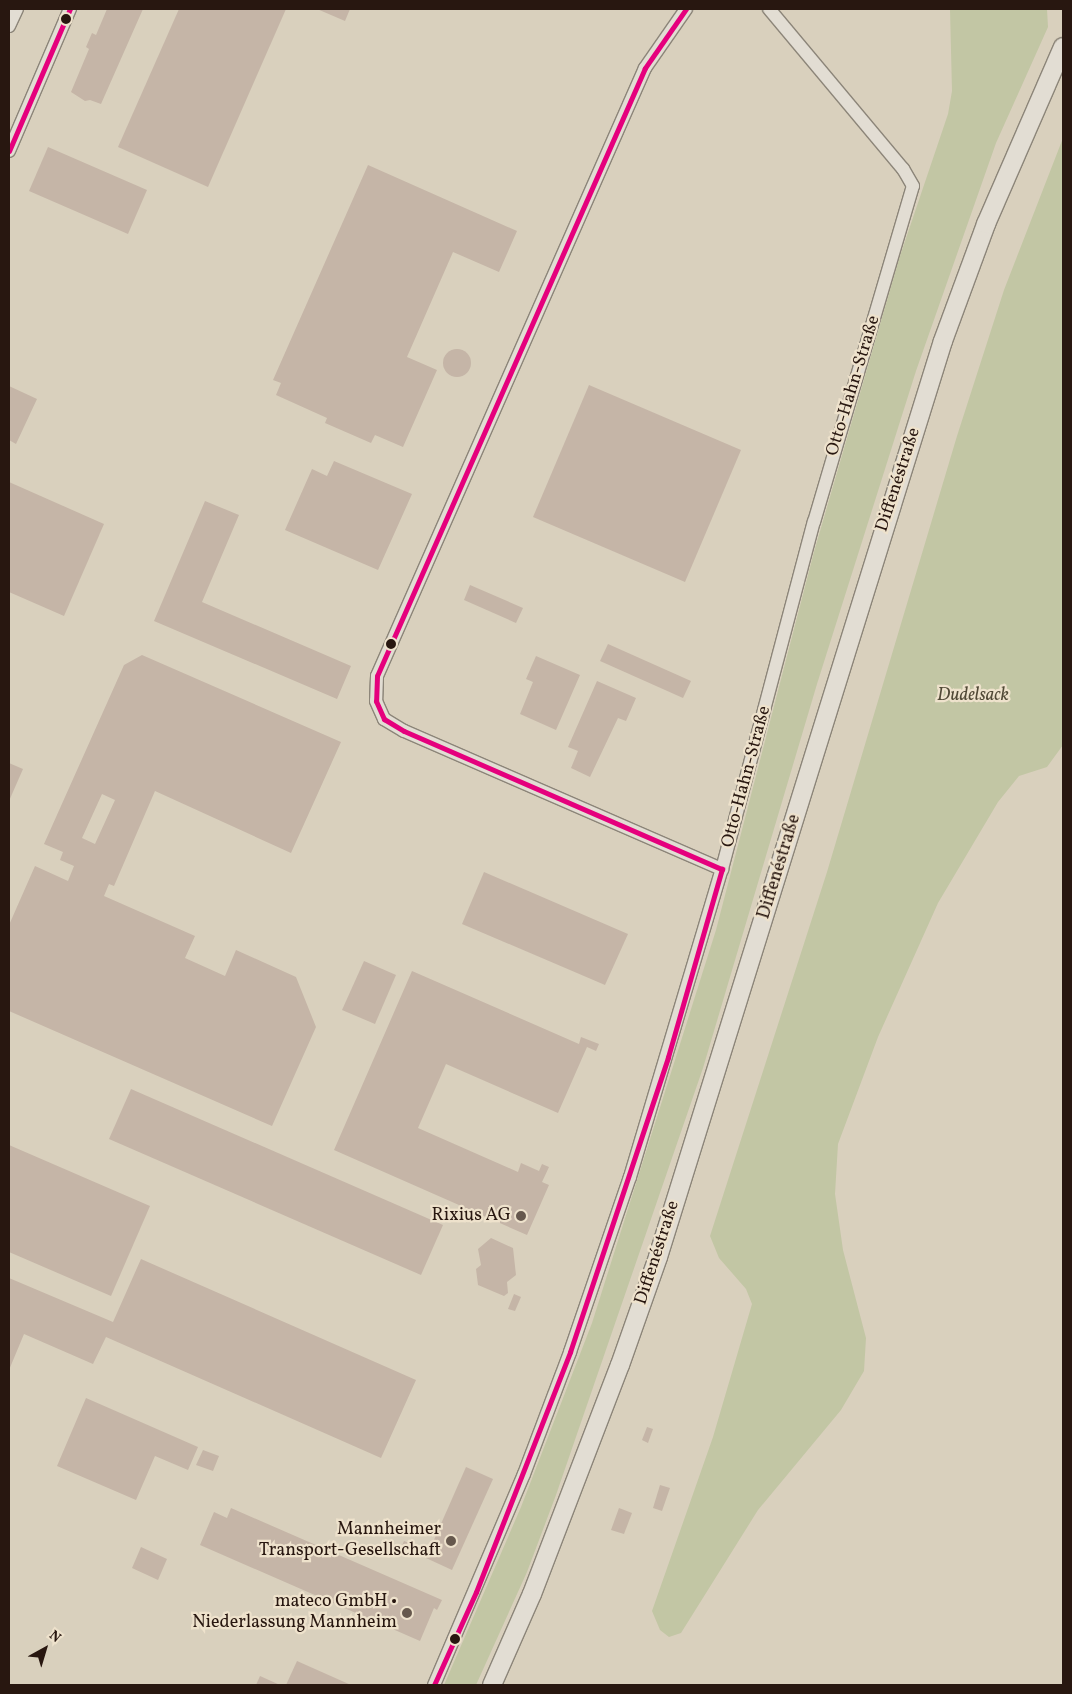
<!DOCTYPE html>
<html>
<head>
<meta charset="utf-8">
<style>
  body { margin:0 }
  #map { position:relative; width:1072px; height:1694px; overflow:hidden; background:#d9d0bd; font-family:Vollkorn,serif }
  div>[style] { position:absolute }
  [style*='--x'] { left:calc(var(--x)*1px); top:calc(var(--y)*1px); width:calc(var(--w)*1px); rotate:calc(var(--a)*1deg) }
  .green>* { inset:0; background:#c2c6a4 }
  .building>* { inset:0; background:#c5b5a7 }
  .round { border-radius:50% }
  .roads { filter:drop-shadow(1px 0 #8c8579) drop-shadow(-1px 0 #8c8579) drop-shadow(0 1px #8c8579) drop-shadow(0 -1px #8c8579) }
  .minor>* { height:12px; margin:-6px; padding:0 6px; transform-origin:6px; border-radius:6px; background:#e2ddd3 }
  .secondary>* { height:18px; margin:-9px; padding:0 9px; transform-origin:9px; border-radius:9px; background:#e2ddd3 }
  .bus-1>* { height:5px; margin:-2.5px; padding:0 2.5px; transform-origin:2.5px; border-radius:2.5px; background:#e5007d }
  .dots>* { width:14px; height:14px; translate:-50% -50%; box-sizing:border-box; border:2px solid #eee2cc; border-radius:50% }
  span { translate:-50% -50%; white-space:nowrap; text-align:center; line-height:1.15; -webkit-text-stroke:4.5px #eee2cc; paint-order:stroke }
  .street-label { font-size:18px; color:#281710 }
  .park-label { font-size:18px; color:#514936; font-style:italic }
  .poi-label { font-size:18px; color:#281710 }
  .right { translate:-100% -50%; text-align:right }
  .frame { position:absolute; inset:0; border:10px solid #281710; pointer-events:none }
  .north { position:absolute; left:20px; top:1624px; width:50px; height:50px; -webkit-text-stroke:4px #eee2cc; paint-order:stroke; rotate:39deg; font-size:14px; font-weight:700; line-height:20px; text-align:center; color:#281710 }
  .north::after { content:''; display:block; margin:auto; width:18px; height:22px; background:#281710; clip-path:polygon(50% 0,100% 100%,50% 72%,0 100%) }
</style>
</head>
<body>
<div id="map">
  <div class="green">
    <div style="clip-path:polygon(950px 9px,1047px 9px,1048px 27px,996px 143px,916px 371px,817px 684px,703px 1068px,556px 1495px,527px 1572px,476px 1685px,444px 1685px,521px 1507px,592px 1323px,716px 930px,814px 552px,899px 259px,948px 114px,952px 91px)"></div>
    <div style="clip-path:polygon(1063px 138px,1063px 745px,1047px 767px,1019px 776px,998px 802px,938px 903px,878px 1037px,838px 1144px,835px 1194px,843px 1250px,866px 1338px,864px 1371px,841px 1410px,758px 1510px,681px 1633px,669px 1637px,660px 1630px,652px 1611px,713px 1437px,752px 1304px,746px 1289px,719px 1258px,710px 1236px,827px 872px,957px 436px,1004px 290px)"></div>
  </div>
  <div class="building">
    <div style="clip-path:polygon(107px 9px,143px 9px,101px 104px,90px 100px,85px 101px,71px 92px,89px 49px,86px 47px,92px 33px,96px 35px)"></div>
    <div style="clip-path:polygon(179px 9px,286px 9px,208px 187px,118px 147px)"></div>
    <div style="clip-path:polygon(317px 9px,350px 9px,345px 21px)"></div>
    <div style="clip-path:polygon(48px 147px,147px 190px,128px 234px,29px 191px)"></div>
    <div style="clip-path:polygon(368px 165px,517px 231px,499px 272px,453px 252px,407px 357px,437px 370px,403px 447px,375px 435px,371px 443px,325px 423px,327px 418px,276px 395px,281px 383px,273px 380px)"></div>
    <div class="round" style="left:443px;top:349px;width:28px;height:28px"></div>
    <div style="clip-path:polygon(589px 385px,741px 450px,685px 582px,533px 517px)"></div>
    <div style="clip-path:polygon(9px 386px,37px 399px,16px 444px,9px 440px)"></div>
    <div style="clip-path:polygon(334px 461px,412px 494px,378px 570px,285px 530px,312px 469px,327px 476px)"></div>
    <div style="clip-path:polygon(9px 482px,104px 524px,64px 616px,9px 592px)"></div>
    <div style="clip-path:polygon(205px 501px,239px 515px,202px 602px,351px 666px,337px 699px,154px 621px)"></div>
    <div style="clip-path:polygon(470px 585px,523px 608px,516px 623px,464px 600px)"></div>
    <div style="clip-path:polygon(608px 644px,691px 681px,683px 698px,600px 661px)"></div>
    <div style="clip-path:polygon(evenodd,142px 655px,341px 742px,291px 853px,155px 791px,114px 886px,109px 884px,104px 896px,195px 936px,185px 958px,225px 976px,236px 950px,296px 977px,316px 1027px,272px 1126px,9px 1011px,9px 925px,35px 866px,68px 881px,74px 866px,60px 860px,63px 852px,44px 844px,124px 665px,142px 655px,102px 794px,115px 800px,95px 844px,82px 838px,102px 794px)"></div>
    <div style="clip-path:polygon(536px 656px,580px 675px,556px 730px,520px 714px,533px 682px,526px 679px)"></div>
    <div style="clip-path:polygon(597px 681px,636px 698px,626px 721px,618px 718px,590px 777px,571px 768px,578px 751px,568px 747px)"></div>
    <div style="clip-path:polygon(9px 763px,23px 769px,9px 801px)"></div>
    <div style="clip-path:polygon(484px 872px,628px 934px,605px 985px,462px 924px)"></div>
    <div style="clip-path:polygon(364px 961px,396px 975px,375px 1024px,342px 1010px)"></div>
    <div style="clip-path:polygon(412px 971px,579px 1044px,581px 1037px,599px 1044px,596px 1051px,587px 1047px,558px 1113px,446px 1064px,418px 1128px,518px 1172px,521px 1163px,539px 1171px,542px 1164px,549px 1167px,542px 1182px,549px 1185px,527px 1235px,334px 1150px)"></div>
    <div style="clip-path:polygon(131px 1089px,443px 1225px,421px 1275px,109px 1139px)"></div>
    <div style="clip-path:polygon(9px 1145px,150px 1206px,111px 1296px,9px 1252px)"></div>
    <div style="clip-path:polygon(491px 1238px,513px 1248px,516px 1275px,507px 1282px,508px 1293px,504px 1296px,478px 1285px,476px 1269px,481px 1265px,478px 1249px)"></div>
    <div style="clip-path:polygon(141px 1259px,416px 1380px,381px 1458px,106px 1337px,93px 1364px,24px 1334px,9px 1370px,9px 1278px,113px 1322px)"></div>
    <div style="clip-path:polygon(514px 1294px,521px 1297px,515px 1311px,508px 1309px)"></div>
    <div style="clip-path:polygon(86px 1398px,198px 1447px,188px 1470px,155px 1456px,136px 1500px,57px 1466px)"></div>
    <div style="clip-path:polygon(647px 1427px,653px 1429px,648px 1443px,642px 1440px)"></div>
    <div style="clip-path:polygon(203px 1450px,219px 1456px,213px 1471px,196px 1465px)"></div>
    <div style="clip-path:polygon(466px 1467px,493px 1479px,452px 1570px,426px 1558px)"></div>
    <div style="clip-path:polygon(660px 1485px,670px 1488px,662px 1511px,653px 1508px)"></div>
    <div style="clip-path:polygon(231px 1508px,442px 1600px,437px 1610px,434px 1608px,420px 1641px,200px 1545px,214px 1512px,227px 1518px)"></div>
    <div style="clip-path:polygon(619px 1508px,632px 1513px,624px 1534px,611px 1530px)"></div>
    <div style="clip-path:polygon(404px 1541px,414px 1545px,411px 1552px,401px 1548px)"></div>
    <div style="clip-path:polygon(141px 1547px,167px 1559px,158px 1580px,132px 1568px)"></div>
    <div style="clip-path:polygon(297px 1661px,351px 1685px,286px 1685px)"></div>
    <div style="clip-path:polygon(260px 1676px,280px 1685px,256px 1685px)"></div>
  </div>
  <div class="roads">
    <div class="minor">
      <div style="--x:686;--y:9;--w:72;--a:124.8"></div>
      <div style="--x:645;--y:68;--w:664;--a:113.79"></div>
      <div style="--x:377;--y:676;--w:25;--a:92"></div>
      <div style="--x:376;--y:701;--w:20;--a:66"></div>
      <div style="--x:384;--y:719;--w:23;--a:31"></div>
      <div style="--x:404;--y:731;--w:347;--a:23.5"></div>
      <div style="--x:9;--y:26;--w:19;--a:-65"></div>
      <div style="--x:9;--y:151;--w:155;--a:-66.8"></div>
      <div style="--x:434;--y:1685;--w:229;--a:-66.9"></div>
      <div style="--x:524;--y:1474;--w:130;--a:-69.3"></div>
      <div style="--x:570;--y:1352;--w:185;--a:-71.1"></div>
      <div style="--x:630;--y:1177;--w:321;--a:-73.4"></div>
      <div style="--x:722;--y:869;--w:359;--a:-75.2"></div>
      <div style="--x:814;--y:522;--w:350;--a:-73.6"></div>
      <div style="--x:913;--y:186;--w:20;--a:-120"></div>
      <div style="--x:903;--y:169;--w:209;--a:-129.9"></div>
    </div>
    <div class="secondary">
      <div style="--x:492;--y:1685;--w:99;--a:-66.3"></div>
      <div style="--x:532;--y:1594;--w:245;--a:-69"></div>
      <div style="--x:620;--y:1365;--w:114;--a:-70.6"></div>
      <div style="--x:658;--y:1257;--w:959;--a:-72.72"></div>
      <div style="--x:943;--y:341;--w:125;--a:-69.8"></div>
      <div style="--x:986;--y:224;--w:193;--a:-66.5"></div>
    </div>
  </div>
  <div class="bus-1">
    <div style="--x:686;--y:9;--w:72;--a:124.8"></div>
    <div style="--x:645;--y:68;--w:664;--a:113.79"></div>
    <div style="--x:377;--y:676;--w:25;--a:92"></div>
    <div style="--x:376;--y:701;--w:20;--a:66"></div>
    <div style="--x:384;--y:719;--w:23;--a:31"></div>
    <div style="--x:404;--y:731;--w:347;--a:23.5"></div>
    <div style="--x:9;--y:151;--w:155;--a:-66.8"></div>
    <div style="--x:434;--y:1685;--w:102;--a:-65.7"></div>
    <div style="--x:476;--y:1592;--w:258;--a:-68.6"></div>
    <div style="--x:570;--y:1352;--w:311;--a:-71.6"></div>
    <div style="--x:668;--y:1057;--w:196;--a:-74"></div>
  </div>
  <div class="dots">
    <div style="left:66px;top:19px;background:#281710"></div>
    <div style="left:391px;top:644px;background:#281710"></div>
    <div style="left:521px;top:1216px;background:#66584d"></div>
    <div style="left:451px;top:1541px;background:#66584d"></div>
    <div style="left:407px;top:1613px;background:#66584d"></div>
    <div style="left:455px;top:1639px;background:#281710"></div>
  </div>
  <div class="street-label">
    <span style="left:854px;top:386px;rotate:-73deg">Otto-Hahn-Straße</span>
    <span style="left:899px;top:480px;rotate:-72deg">Diffenéstraße</span>
    <span style="left:747px;top:777px;rotate:-75deg">Otto-Hahn-Straße</span>
    <span style="left:780px;top:867px;rotate:-73deg">Diffenéstraße</span>
    <span style="left:658px;top:1253px;rotate:-72deg">Diffenéstraße</span>
  </div>
  <div class="park-label">
    <span style="left:973px;top:696px">Dudelsack</span>
  </div>
  <div class="poi-label">
    <span class="right" style="left:511px;top:1216px">Rixius AG</span>
    <span class="right" style="left:441px;top:1541px">Mannheimer<br>Transport-Gesellschaft</span>
    <span class="right" style="left:397px;top:1613px">mateco GmbH •<br>Niederlassung Mannheim</span>
  </div>
  <div class="frame"></div>
  <div class="north">N</div>
</div>
</body>
</html>
